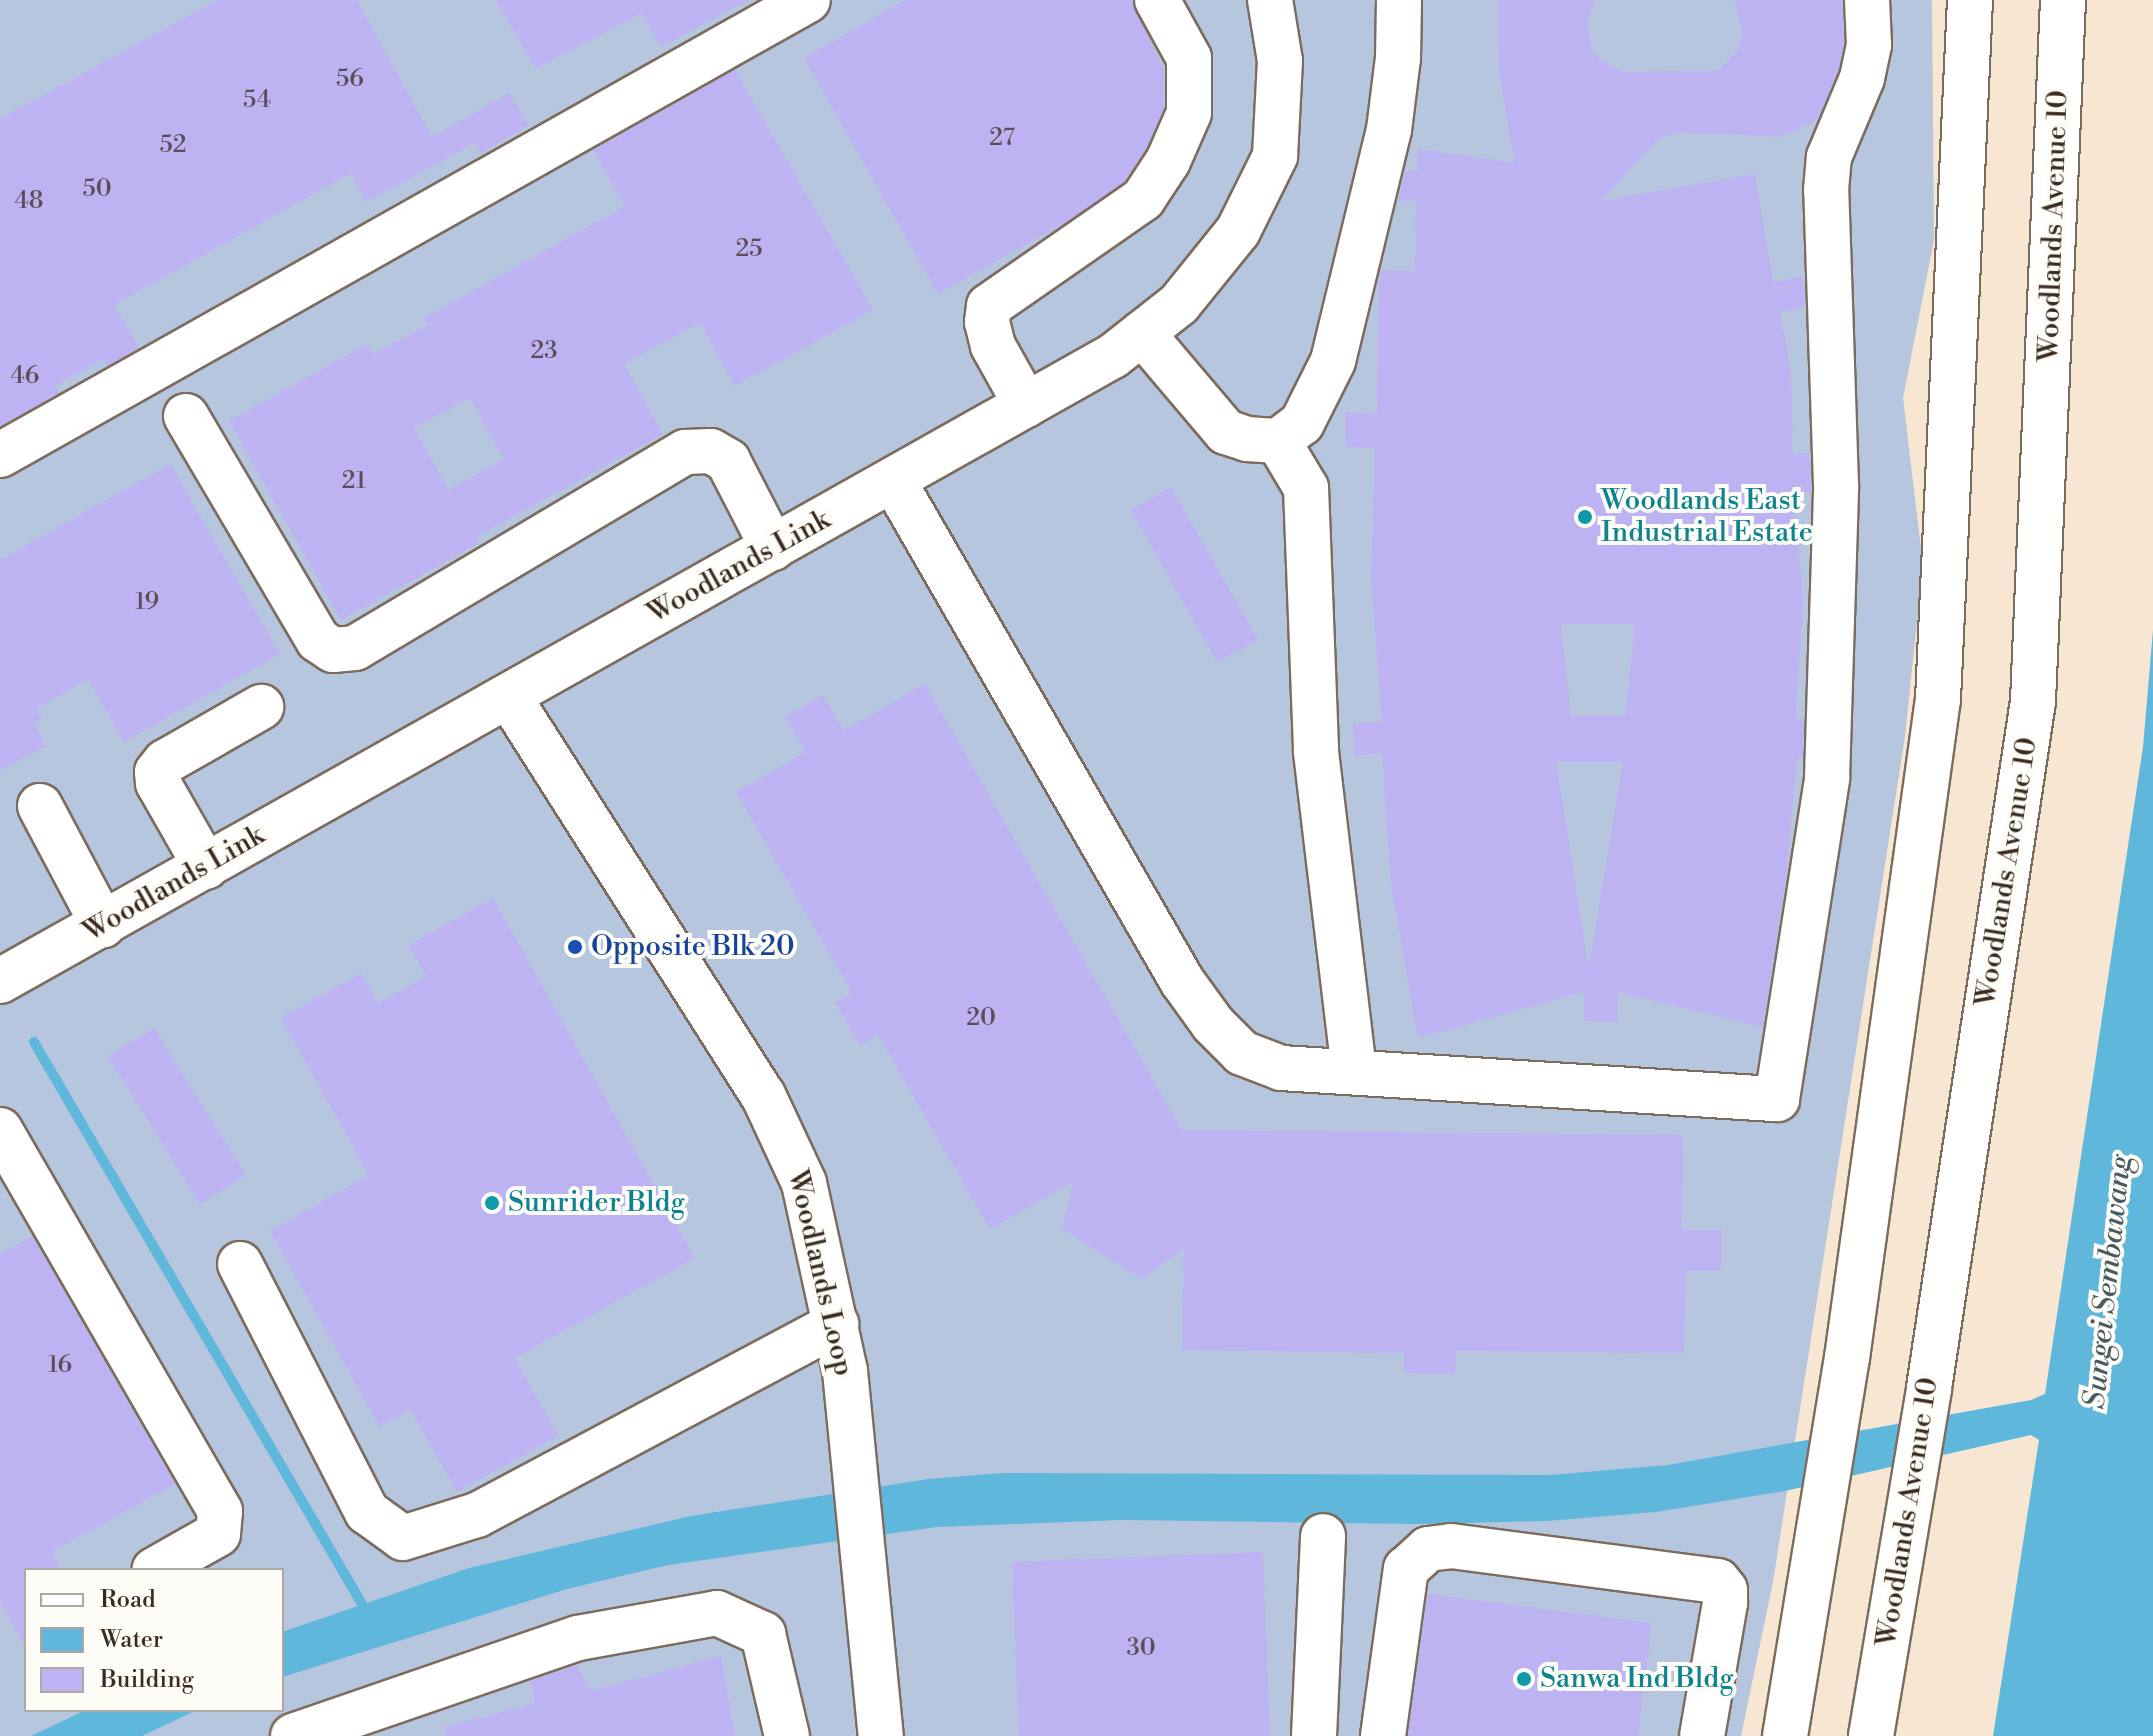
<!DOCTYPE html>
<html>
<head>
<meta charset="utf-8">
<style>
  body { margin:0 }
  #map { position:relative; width:2153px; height:1736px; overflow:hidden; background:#f7e6d1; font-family:"Libre Bodoni",serif }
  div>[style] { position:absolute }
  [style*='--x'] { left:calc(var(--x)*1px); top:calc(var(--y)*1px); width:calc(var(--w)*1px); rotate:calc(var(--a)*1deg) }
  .industrial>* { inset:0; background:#b6c6de }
  .water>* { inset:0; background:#5fb7dc }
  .stream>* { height:10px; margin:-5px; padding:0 5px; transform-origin:5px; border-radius:5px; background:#5fb7dc }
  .building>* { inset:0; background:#bdb2f2 }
  .roads { filter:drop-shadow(2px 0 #7d6c5d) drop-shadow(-2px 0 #7d6c5d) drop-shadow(0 2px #7d6c5d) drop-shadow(0 -2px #7d6c5d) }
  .minor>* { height:44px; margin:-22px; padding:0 22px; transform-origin:22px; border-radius:22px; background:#fff }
  .major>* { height:44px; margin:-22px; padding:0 22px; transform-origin:22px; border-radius:22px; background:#fff }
  .dots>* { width:22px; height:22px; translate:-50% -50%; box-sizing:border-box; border:4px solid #fdfcf7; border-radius:50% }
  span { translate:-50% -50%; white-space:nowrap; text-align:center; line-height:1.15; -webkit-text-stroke:8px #fdfcf7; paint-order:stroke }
  .number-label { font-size:24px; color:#5c4c53 }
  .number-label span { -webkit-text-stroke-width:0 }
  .street-label { font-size:28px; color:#3b2a1e }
  .culture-label { font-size:28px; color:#0d838f }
  .left { translate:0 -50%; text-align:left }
  .transit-label { font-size:28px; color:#164399 }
  .water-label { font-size:30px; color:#485b60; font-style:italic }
  .legend { position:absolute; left:24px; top:1568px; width:260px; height:144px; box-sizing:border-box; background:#fdfcf7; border:2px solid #afa8a0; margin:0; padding:10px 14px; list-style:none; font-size:24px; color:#3b2a1e }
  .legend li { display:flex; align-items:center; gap:16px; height:40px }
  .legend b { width:40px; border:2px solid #afa8a0 }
</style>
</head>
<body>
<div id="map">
  <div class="industrial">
    <div style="clip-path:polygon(evenodd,0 0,1932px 0,1934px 240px,1903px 398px,1923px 565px,1905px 736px,1773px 1582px,1741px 1736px,0 1736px,0 0,26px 1570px,282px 1570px,282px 1710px,26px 1710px,26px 1570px)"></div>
  </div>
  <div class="water">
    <div style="clip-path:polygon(2153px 630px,2153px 1736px,1993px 1736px,2039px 1440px,2031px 1435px,1785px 1491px,1656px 1512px,1547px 1521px,1417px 1524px,1122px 1520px,937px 1527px,668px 1565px,567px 1589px,282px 1677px,282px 1632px,469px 1568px,691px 1516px,928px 1479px,1002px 1473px,1550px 1475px,1668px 1465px,2031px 1400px,2045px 1394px,2143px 747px)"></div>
    <div style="clip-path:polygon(86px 1710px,197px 1710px,142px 1736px,31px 1736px)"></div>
  </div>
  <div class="stream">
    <div style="--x:34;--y:1042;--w:651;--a:59.73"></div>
  </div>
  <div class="building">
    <div style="clip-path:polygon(217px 0,357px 0,432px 137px,509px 93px,529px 125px,481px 153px,475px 143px,366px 202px,351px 173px,114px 305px,139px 348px,107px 366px,103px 359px,55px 386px,59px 393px,0 426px,0 119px)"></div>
    <div style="clip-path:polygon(496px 0,749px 0,661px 47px,642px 13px,536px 69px)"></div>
    <div style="clip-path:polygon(905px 0,1132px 0,1164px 71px,1163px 110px,1146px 149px,1123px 183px,1071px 219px,938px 294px,804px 58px)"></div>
    <div style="clip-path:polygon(evenodd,1498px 0,1595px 0,1587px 24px,1592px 50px,1601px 61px,1626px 72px,1718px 71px,1738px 50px,1742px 36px,1735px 0,1842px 0,1844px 43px,1838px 71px,1819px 116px,1813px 122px,1779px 137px,1681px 132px,1667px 135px,1655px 142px,1601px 201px,1755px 174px,1773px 282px,1802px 277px,1804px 291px,1805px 307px,1780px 312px,1791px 373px,1793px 454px,1810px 453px,1811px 492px,1794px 492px,1803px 603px,1795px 719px,1804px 719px,1803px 757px,1797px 757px,1786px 876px,1763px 1027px,1618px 992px,1618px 1022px,1584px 1021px,1584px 992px,1418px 1038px,1391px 885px,1382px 753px,1355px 756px,1353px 724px,1382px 722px,1371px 579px,1375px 448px,1345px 447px,1345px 412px,1377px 413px,1379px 278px,1381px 270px,1415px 271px,1416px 201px,1398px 201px,1405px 171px,1417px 171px,1418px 149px,1515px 163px,1499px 74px,1498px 0,1561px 624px,1635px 624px,1625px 716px,1571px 716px,1561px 624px,1498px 0,1556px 762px,1623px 762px,1589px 968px,1556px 762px)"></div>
    <div style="clip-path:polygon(evenodd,735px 70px,873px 310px,735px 386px,700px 323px,624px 364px,663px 434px,476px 537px,479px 543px,341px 620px,229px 421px,367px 344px,373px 354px,428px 325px,424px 318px,625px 206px,593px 150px,735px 70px,470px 398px,504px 459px,449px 490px,414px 428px,470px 398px)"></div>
    <div style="clip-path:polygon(170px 464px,280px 654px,124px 742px,88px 679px,36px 709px,42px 719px,34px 724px,46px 746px,0 771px,0 560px)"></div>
    <div style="clip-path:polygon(1171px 487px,1258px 640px,1217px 662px,1131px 510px)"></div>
    <div style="clip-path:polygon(925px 684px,1182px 1130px,1683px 1135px,1682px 1230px,1722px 1230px,1721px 1271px,1686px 1271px,1684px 1353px,1456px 1351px,1455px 1374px,1404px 1373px,1404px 1353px,1182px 1350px,1184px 1248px,1142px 1279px,1062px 1229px,1073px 1182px,990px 1229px,878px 1035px,860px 1046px,835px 1002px,852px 993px,736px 792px,806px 752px,785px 717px,823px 695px,844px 730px)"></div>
    <div style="clip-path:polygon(493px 898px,695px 1258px,515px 1358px,558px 1436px,457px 1492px,410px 1409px,380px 1427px,270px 1231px,369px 1175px,281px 1018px,361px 973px,378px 1003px,426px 976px,409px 945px)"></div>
    <div style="clip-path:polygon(154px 1028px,246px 1175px,200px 1204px,108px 1056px)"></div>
    <div style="clip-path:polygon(32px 1236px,175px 1484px,52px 1552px,62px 1570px,26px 1570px,26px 1647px,0 1601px,0 1254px)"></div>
    <div style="clip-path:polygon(1263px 1552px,1270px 1736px,1019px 1736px,1012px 1562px)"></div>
    <div style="clip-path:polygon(1428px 1594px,1652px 1623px,1638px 1736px,1408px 1736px)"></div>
    <div style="clip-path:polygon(721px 1656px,735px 1736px,446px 1736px,445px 1727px,535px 1703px,530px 1681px,577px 1665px,590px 1691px)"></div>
  </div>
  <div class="roads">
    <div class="minor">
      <div style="--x:1142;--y:333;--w:130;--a:49.7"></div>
      <div style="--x:1226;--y:432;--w:22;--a:18"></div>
      <div style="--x:1247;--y:439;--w:31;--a:4"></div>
      <div style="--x:1278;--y:441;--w:30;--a:-37"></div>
      <div style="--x:1302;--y:423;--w:69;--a:-63.4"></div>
      <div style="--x:1333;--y:361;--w:238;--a:-76.4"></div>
      <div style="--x:1389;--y:130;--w:73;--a:-82.9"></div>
      <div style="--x:1398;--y:58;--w:58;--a:-89"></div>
      <div style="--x:1026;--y:405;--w:68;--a:-119.2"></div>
      <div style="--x:993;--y:346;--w:25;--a:-104"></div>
      <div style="--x:987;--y:322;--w:16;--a:-83"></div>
      <div style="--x:989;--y:306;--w:188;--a:-34.8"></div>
      <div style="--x:1143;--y:199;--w:45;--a:-56.7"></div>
      <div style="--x:1168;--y:161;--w:52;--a:-66.4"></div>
      <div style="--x:1189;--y:113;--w:55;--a:-90"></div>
      <div style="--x:1189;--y:58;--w:66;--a:-118.9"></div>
      <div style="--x:186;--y:416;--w:260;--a:59.5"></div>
      <div style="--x:318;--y:640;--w:18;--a:34"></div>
      <div style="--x:333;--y:650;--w:22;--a:-5"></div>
      <div style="--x:355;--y:648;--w:384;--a:-30.7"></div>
      <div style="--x:685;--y:452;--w:26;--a:-2"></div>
      <div style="--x:711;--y:451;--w:20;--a:30"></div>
      <div style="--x:728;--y:461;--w:98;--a:62.7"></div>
      <div style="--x:1278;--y:441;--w:55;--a:59.2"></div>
      <div style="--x:1306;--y:488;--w:264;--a:87.8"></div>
      <div style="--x:1316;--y:752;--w:322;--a:83.2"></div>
      <div style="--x:0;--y:455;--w:927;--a:-29.38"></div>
      <div style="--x:893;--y:480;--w:578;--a:60.02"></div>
      <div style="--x:1182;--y:981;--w:53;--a:54.2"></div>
      <div style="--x:1213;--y:1024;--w:41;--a:45"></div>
      <div style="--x:1242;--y:1053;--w:42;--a:21"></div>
      <div style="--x:1281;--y:1068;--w:497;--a:3.6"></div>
      <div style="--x:1777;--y:1099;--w:325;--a:-81.1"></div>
      <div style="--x:1827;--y:778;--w:293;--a:-88.2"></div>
      <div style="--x:1836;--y:485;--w:295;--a:-91.9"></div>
      <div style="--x:1826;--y:190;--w:33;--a:-85"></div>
      <div style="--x:1829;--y:157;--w:86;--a:-67.3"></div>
      <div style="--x:1862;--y:78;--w:34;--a:-78"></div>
      <div style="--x:1869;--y:45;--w:45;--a:-92.5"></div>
      <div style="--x:509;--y:697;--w:472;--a:57.5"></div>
      <div style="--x:763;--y:1095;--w:97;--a:65"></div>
      <div style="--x:804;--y:1183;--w:192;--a:77.7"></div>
      <div style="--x:845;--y:1371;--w:367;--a:84.4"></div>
      <div style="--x:40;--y:806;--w:135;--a:62.1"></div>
      <div style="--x:206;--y:867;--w:97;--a:-119.7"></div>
      <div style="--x:158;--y:783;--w:11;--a:-95"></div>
      <div style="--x:157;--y:772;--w:13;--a:-51"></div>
      <div style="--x:165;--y:762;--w:111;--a:-29.8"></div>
      <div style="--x:0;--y:981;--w:1276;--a:-29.32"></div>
      <div style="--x:1113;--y:356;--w:84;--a:-38.2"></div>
      <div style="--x:1179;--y:304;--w:94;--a:-51.1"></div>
      <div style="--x:1238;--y:231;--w:84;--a:-63.7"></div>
      <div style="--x:1275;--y:156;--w:95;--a:-87"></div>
      <div style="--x:1280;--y:61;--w:62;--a:-99.3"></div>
      <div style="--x:0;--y:1130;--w:440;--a:60"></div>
      <div style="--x:220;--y:1511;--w:23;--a:95"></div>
      <div style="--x:218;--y:1534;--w:73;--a:150.6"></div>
      <div style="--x:240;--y:1264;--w:279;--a:62.9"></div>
      <div style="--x:367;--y:1512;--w:44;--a:35.8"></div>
      <div style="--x:403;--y:1538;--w:77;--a:-17.3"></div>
      <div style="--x:477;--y:1515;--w:407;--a:-28"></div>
      <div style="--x:293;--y:1736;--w:301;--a:-19"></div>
      <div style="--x:578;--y:1638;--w:141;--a:-10.2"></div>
      <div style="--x:717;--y:1613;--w:51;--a:24.5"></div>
      <div style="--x:763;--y:1634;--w:105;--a:76.8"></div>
      <div style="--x:1314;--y:1736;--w:200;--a:-87.4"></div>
      <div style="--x:1383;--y:1736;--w:169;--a:-82.2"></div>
      <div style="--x:1406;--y:1569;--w:30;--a:-42"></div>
      <div style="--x:1428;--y:1549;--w:23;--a:-7"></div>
      <div style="--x:1451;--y:1546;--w:269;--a:7.5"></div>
      <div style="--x:1718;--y:1581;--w:11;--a:52"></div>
      <div style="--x:1725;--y:1590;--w:13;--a:90"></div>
      <div style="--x:1725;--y:1603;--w:135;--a:99.8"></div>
    </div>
    <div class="major">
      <div style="--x:1785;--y:1736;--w:383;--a:-80.7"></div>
      <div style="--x:1847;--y:1358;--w:665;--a:-82.14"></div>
      <div style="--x:1938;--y:699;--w:700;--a:-87.38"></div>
      <div style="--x:1871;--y:1736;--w:353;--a:-80.5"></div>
      <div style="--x:1929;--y:1388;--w:695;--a:-81.39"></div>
      <div style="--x:2033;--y:701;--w:702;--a:-87.55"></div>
    </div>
  </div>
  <div class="dots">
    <div style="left:1585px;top:517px;background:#0f9aa8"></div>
    <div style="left:575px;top:947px;background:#1a4fb4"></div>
    <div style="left:492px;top:1203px;background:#0f9aa8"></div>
    <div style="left:1524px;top:1679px;background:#0f9aa8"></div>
  </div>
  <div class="number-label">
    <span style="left:350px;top:80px">56</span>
    <span style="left:257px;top:101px">54</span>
    <span style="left:1002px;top:139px">27</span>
    <span style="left:173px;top:146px">52</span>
    <span style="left:97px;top:190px">50</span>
    <span style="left:29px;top:202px">48</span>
    <span style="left:749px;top:250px">25</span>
    <span style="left:544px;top:352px">23</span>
    <span style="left:25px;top:377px">46</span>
    <span style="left:354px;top:482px">21</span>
    <span style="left:147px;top:603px">19</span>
    <span style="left:981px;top:1019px">20</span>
    <span style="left:60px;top:1366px">16</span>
    <span style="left:1141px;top:1649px">30</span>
  </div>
  <div class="street-label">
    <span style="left:2054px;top:226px;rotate:-88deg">Woodlands Avenue 10</span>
    <span style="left:739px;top:567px;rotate:-29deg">Woodlands Link</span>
    <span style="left:2007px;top:872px;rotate:-81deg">Woodlands Avenue 10</span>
    <span style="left:174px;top:884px;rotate:-30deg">Woodlands Link</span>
    <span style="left:820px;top:1273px;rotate:77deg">Woodlands Loop</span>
    <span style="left:1908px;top:1512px;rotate:-81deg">Woodlands Avenue 10</span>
  </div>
  <div class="culture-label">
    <span class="left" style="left:1601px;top:517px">Woodlands East<br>Industrial Estate</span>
    <span class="left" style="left:508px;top:1203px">Sunrider Bldg</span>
    <span class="left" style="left:1540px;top:1679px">Sanwa Ind Bldg</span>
  </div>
  <div class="transit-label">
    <span class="left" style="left:591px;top:947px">Opposite Blk 20</span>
  </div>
  <div class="water-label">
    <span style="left:2108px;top:1282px;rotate:-84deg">Sungei Sembawang</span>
  </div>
  <ul class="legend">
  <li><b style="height:10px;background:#fff"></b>Road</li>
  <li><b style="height:22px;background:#5fb7dc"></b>Water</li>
  <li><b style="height:22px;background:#bdb2f2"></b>Building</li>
  </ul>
</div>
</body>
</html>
